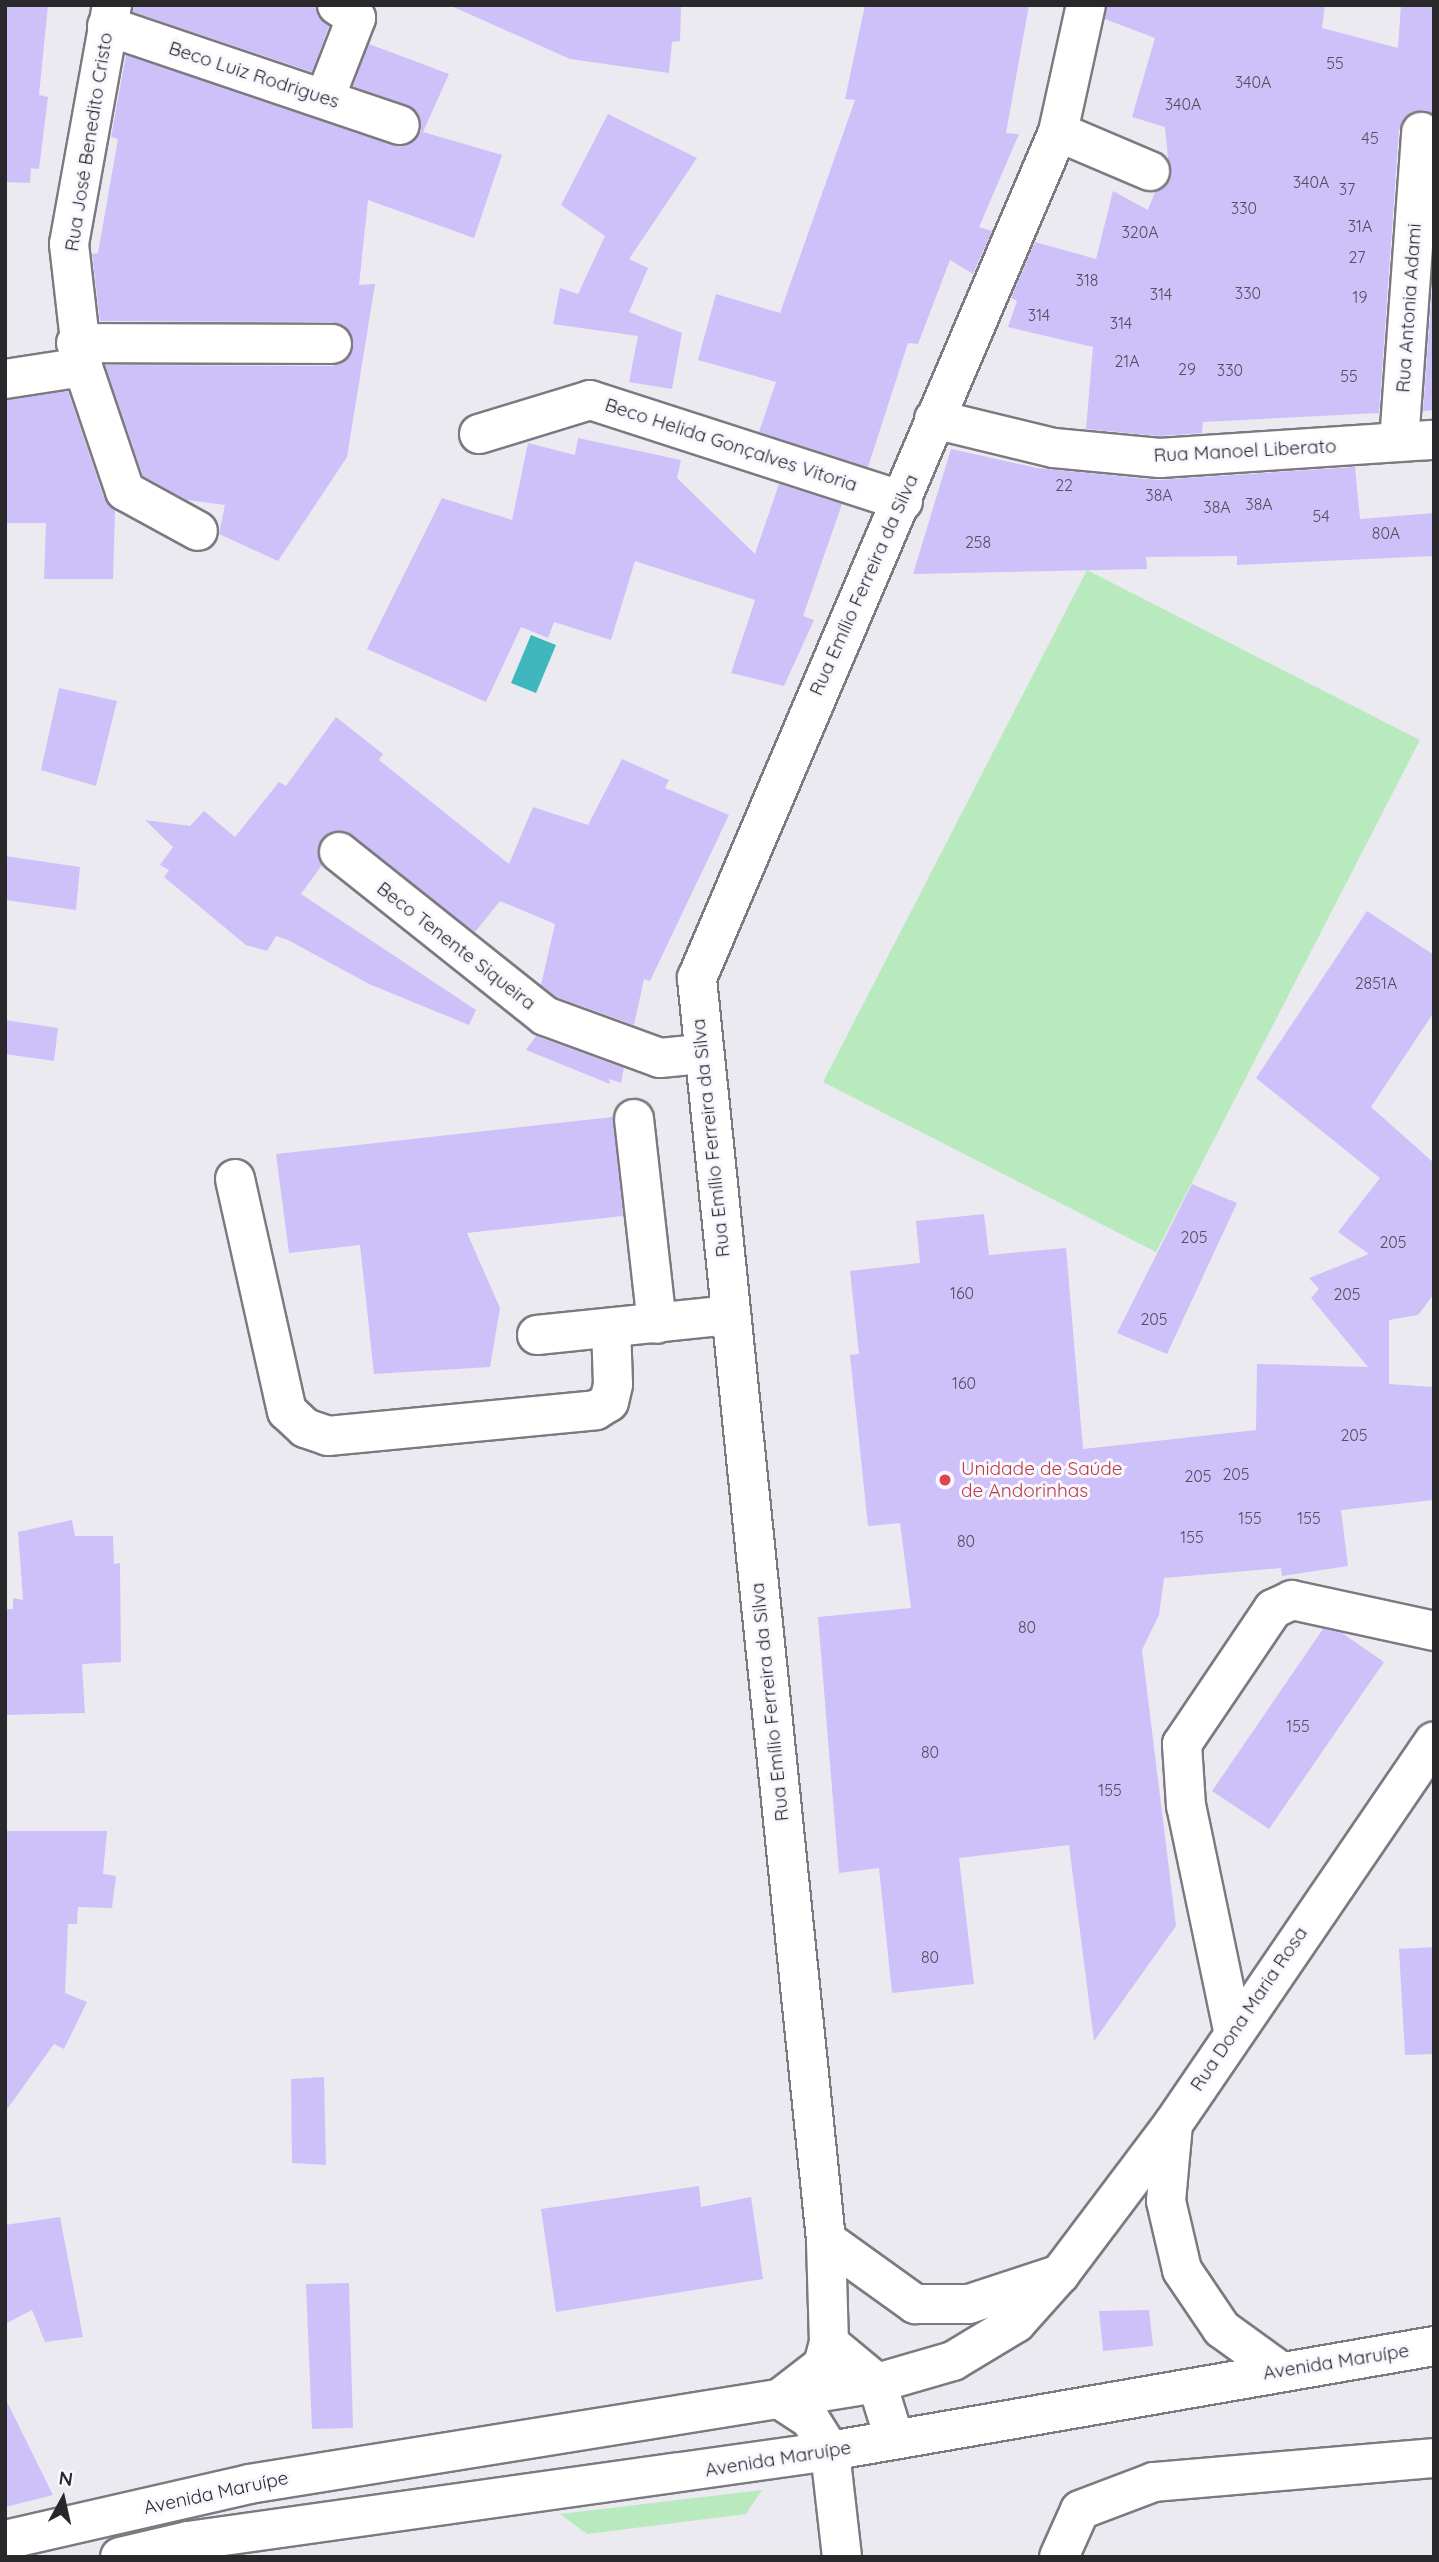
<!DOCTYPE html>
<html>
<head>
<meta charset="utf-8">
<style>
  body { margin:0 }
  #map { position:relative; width:1439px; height:2562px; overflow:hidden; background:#ebeaf0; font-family:Quicksand,sans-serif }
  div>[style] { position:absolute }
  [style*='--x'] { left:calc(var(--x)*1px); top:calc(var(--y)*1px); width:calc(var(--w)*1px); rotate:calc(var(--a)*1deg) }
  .green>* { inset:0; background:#b9eabe }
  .water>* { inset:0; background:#40b7bd }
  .building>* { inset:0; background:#cec1f9 }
  .roads { filter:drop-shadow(2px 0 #7c7a80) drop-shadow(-2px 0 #7c7a80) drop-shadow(0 2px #7c7a80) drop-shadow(0 -2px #7c7a80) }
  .minor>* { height:38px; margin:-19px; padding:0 19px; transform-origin:19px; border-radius:19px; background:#fff }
  .major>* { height:38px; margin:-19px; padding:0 19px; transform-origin:19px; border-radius:19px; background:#fff }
  .dots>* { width:19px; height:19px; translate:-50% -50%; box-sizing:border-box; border:4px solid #f9f7fe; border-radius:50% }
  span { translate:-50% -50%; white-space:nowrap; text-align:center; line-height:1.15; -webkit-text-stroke:6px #f9f7fe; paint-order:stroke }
  .number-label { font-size:16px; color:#524e5e }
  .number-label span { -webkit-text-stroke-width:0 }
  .street-label { font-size:19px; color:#29282b }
  .health-label { font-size:19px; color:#be3a42 }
  .left { translate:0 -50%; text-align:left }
  .frame { position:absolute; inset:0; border:7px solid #29282b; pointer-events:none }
  .north { position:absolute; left:28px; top:2464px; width:70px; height:70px; -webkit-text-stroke:5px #f9f7fe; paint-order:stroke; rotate:8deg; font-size:19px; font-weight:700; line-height:28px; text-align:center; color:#29282b }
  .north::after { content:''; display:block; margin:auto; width:24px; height:32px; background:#29282b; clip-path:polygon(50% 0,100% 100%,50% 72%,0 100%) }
</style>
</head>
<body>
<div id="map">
  <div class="green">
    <div style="clip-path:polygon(1087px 570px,1420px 740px,1156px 1252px,823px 1082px)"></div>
    <div style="clip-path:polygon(762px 2490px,746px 2514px,587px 2534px,560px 2514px)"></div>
  </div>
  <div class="water">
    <div style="clip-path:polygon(531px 635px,556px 645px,536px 693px,511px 683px)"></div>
  </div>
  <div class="building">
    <div style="clip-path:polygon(5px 5px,48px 5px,39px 95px,48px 97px,39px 169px,31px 168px,30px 183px,5px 182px)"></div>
    <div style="clip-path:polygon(133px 5px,315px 5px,329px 26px,312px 72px,133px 12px)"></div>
    <div style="clip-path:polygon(449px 5px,681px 5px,680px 41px,672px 42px,669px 73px,570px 59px)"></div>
    <div style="clip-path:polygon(865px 5px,1029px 5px,1006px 133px,1019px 134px,979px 227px,992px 231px,973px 274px,950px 260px,918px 344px,908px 343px,868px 467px,759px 432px,776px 382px,698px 360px,716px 294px,780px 313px,855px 100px,845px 99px)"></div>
    <div style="clip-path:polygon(1107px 5px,1325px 5px,1322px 28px,1398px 48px,1401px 5px,1434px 5px,1434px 114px,1412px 112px,1399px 130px,1379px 413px,1203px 422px,1202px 433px,1160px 436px,1086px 429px,1093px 347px,1008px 327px,1017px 301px,1011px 298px,1035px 242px,1096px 259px,1113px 191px,1148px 210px,1155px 192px,1170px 179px,1165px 127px,1132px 117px,1155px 38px,1105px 19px)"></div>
    <div style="clip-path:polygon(369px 44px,449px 74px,423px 132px,502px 155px,474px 238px,368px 200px,359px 285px,375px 284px,347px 457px,278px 561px,219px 534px,225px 505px,187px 500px,143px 476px,105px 365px,332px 366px,350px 356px,351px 334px,332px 322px,100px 321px,92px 254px,98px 253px,118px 139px,111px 137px,126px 55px,405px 146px,421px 131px,417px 111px,353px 86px)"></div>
    <div style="clip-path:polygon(608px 114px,697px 158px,629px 259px,648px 268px,629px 312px,682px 333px,672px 389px,629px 382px,638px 336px,553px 324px,560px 288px,578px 294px,605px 236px,561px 205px)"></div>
    <div style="clip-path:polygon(1434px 261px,1434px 410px,1423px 411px)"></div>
    <div style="clip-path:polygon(68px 391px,104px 498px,115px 511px,113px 579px,44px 579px,46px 523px,5px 523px,5px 400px)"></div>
    <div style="clip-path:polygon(578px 438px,681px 460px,677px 478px,755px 554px,779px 484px,842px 504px,803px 616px,814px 620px,784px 686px,731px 673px,755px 600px,635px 561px,611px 640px,554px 622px,548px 638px,521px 627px,486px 702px,367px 649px,442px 498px,512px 520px,528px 443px,575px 455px)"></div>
    <div style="clip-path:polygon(951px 449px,1037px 468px,1158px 480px,1355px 467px,1360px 519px,1434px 513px,1434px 556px,1237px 565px,1237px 556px,1146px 557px,1147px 569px,913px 574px)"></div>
    <div style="clip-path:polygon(59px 688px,117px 701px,96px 786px,41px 770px)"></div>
    <div style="clip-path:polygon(336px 717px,383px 754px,379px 760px,509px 864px,533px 807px,588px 825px,622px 759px,669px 780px,665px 788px,729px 815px,650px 981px,644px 979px,634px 1025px,556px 997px,541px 985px,555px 924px,500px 901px,475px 932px,343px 831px,322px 839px,322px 865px,301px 894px,476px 1010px,469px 1025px,369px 984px,288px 940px,276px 936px,267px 951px,246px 945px,164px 877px,169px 870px,160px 865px,173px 847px,145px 820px,190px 826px,204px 811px,235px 837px,279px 782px,286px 786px)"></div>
    <div style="clip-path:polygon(5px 856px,80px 867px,76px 910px,5px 900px)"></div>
    <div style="clip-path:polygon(1367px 911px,1434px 955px,1434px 1012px,1371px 1107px,1434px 1163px,1434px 1294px,1418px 1315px,1389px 1320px,1389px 1384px,1434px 1387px,1434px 1500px,1341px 1510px,1348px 1566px,1282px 1576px,1281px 1568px,1164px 1578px,1159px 1615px,1142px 1650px,1176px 1926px,1094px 2041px,1069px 1845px,959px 1858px,974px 1984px,892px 1993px,879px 1868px,839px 1873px,818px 1617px,911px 1608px,900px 1523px,868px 1526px,850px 1355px,859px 1354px,850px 1271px,920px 1263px,916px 1221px,984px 1214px,989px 1255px,1066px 1248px,1083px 1449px,1256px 1430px,1257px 1364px,1368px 1367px,1311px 1298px,1319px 1289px,1309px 1278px,1369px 1254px,1338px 1232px,1380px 1178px,1256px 1078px)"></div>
    <div style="clip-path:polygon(5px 1020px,58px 1028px,54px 1061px,5px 1054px)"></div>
    <div style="clip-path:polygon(536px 1036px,624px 1068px,621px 1083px,609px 1079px,610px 1084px,526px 1050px)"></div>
    <div style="clip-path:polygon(613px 1117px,623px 1216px,467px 1233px,500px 1308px,490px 1367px,374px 1374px,360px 1245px,289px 1253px,276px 1154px)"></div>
    <div style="clip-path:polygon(1192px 1184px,1237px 1203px,1167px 1354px,1117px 1333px)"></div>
    <div style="clip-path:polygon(72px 1520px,75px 1536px,113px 1536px,114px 1564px,120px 1563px,121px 1662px,82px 1664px,85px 1713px,5px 1715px,5px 1609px,13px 1609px,13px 1598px,23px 1600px,18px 1532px)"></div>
    <div style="clip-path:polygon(1323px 1629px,1342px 1633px,1384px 1662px,1269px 1829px,1212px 1791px)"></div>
    <div style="clip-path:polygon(5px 1831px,107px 1831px,103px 1874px,116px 1876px,112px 1908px,78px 1907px,77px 1924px,68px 1924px,65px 1993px,87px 2002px,64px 2049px,54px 2044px,5px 2112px)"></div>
    <div style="clip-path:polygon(1434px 1947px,1434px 2054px,1405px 2055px,1399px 1949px)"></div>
    <div style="clip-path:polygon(324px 2077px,326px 2165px,292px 2163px,291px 2079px)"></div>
    <div style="clip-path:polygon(699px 2186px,701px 2207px,751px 2197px,763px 2279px,556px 2312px,541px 2209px)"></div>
    <div style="clip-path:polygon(60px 2217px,83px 2337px,45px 2342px,32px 2310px,5px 2324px,5px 2225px)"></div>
    <div style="clip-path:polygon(349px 2283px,353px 2428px,312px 2429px,306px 2284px)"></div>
    <div style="clip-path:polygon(1149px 2310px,1153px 2346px,1103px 2351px,1099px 2311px)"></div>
    <div style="clip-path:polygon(5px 2398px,53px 2495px,5px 2507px)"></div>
  </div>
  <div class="roads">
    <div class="minor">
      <div style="--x:107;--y:26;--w:309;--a:18.7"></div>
      <div style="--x:325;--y:98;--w:86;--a:-68.8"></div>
      <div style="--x:356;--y:18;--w:23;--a:-146"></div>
      <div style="--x:1058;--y:132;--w:100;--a:23"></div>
      <div style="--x:76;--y:343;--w:256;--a:0.2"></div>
      <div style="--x:83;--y:367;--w:131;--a:71.3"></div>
      <div style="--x:125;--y:491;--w:83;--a:28.7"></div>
      <div style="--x:5;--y:379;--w:79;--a:-8.7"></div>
      <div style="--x:83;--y:367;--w:124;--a:-96.5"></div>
      <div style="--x:69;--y:244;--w:243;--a:-79.8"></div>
      <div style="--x:934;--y:419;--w:123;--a:13.6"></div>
      <div style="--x:1054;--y:448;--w:106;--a:5.4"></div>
      <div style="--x:1160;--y:458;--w:275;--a:-3.8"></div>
      <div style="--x:479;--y:434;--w:116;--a:-17"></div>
      <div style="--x:590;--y:400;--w:329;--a:17.9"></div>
      <div style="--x:1399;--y:442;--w:311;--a:-85.9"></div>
      <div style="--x:339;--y:852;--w:263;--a:38.5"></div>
      <div style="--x:545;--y:1016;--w:122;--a:20.1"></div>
      <div style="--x:660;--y:1058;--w:41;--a:-5.6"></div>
      <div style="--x:634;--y:1119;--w:206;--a:83.6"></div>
      <div style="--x:235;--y:1179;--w:238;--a:77.4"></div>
      <div style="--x:287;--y:1411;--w:25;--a:43"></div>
      <div style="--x:305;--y:1428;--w:24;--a:19"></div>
      <div style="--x:328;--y:1436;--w:269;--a:-5.5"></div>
      <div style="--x:596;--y:1410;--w:15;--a:-32"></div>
      <div style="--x:609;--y:1402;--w:18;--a:-77"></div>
      <div style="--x:613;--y:1384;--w:56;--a:-92"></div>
      <div style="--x:537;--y:1335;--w:193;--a:-5.9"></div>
      <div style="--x:1233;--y:2030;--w:229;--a:-101.8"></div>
      <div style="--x:1186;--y:1806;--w:62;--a:-93.7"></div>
      <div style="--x:1182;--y:1744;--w:163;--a:-56"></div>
      <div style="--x:1273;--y:1609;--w:21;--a:-25"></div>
      <div style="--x:1292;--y:1600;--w:145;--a:12.3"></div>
      <div style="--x:826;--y:2240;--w:110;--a:35.7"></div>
      <div style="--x:915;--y:2304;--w:54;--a:0"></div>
      <div style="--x:969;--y:2304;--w:96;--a:-18.2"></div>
      <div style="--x:829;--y:2343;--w:62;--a:39.8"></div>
      <div style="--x:877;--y:2383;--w:58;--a:72.8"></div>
      <div style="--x:842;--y:2557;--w:107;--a:-96.5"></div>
      <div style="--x:830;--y:2451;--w:38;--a:-122"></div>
      <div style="--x:810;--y:2419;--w:37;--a:-147"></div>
      <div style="--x:779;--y:2399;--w:56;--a:-37.7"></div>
      <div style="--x:823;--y:2365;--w:23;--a:-75"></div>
      <div style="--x:829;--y:2343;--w:103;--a:-91.7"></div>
      <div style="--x:826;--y:2240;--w:1269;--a:-95.84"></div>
      <div style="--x:697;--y:978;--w:920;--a:-66.89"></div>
      <div style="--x:1058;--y:132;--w:130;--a:-77.6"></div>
      <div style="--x:1059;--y:2557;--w:51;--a:-65.9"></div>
      <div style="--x:1080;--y:2510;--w:79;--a:-20.7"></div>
      <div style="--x:1154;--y:2482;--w:281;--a:-4.9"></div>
    </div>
    <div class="major">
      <div style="--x:1173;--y:2124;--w:77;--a:95.2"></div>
      <div style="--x:1166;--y:2201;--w:71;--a:76.9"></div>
      <div style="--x:1182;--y:2270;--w:71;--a:55.9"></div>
      <div style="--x:1222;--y:2329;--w:72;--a:35.9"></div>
      <div style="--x:5;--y:2540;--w:250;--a:-12.9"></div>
      <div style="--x:249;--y:2484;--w:636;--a:-9.14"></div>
      <div style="--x:877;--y:2383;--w:79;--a:-16.1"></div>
      <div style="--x:953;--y:2361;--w:74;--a:-31.1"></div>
      <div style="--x:1016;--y:2323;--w:66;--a:-48.1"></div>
      <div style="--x:1060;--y:2274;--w:188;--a:-53"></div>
      <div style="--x:1173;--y:2124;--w:463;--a:-55.7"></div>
      <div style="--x:120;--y:2557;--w:70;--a:-13.2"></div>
      <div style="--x:188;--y:2541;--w:648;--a:-7.98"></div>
      <div style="--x:830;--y:2451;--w:613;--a:-9.86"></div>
    </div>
  </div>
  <div class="dots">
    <div style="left:945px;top:1480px;background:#e0444e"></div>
  </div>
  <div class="number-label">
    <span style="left:1335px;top:63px">55</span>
    <span style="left:1253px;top:82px">340A</span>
    <span style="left:1183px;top:104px">340A</span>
    <span style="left:1370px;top:138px">45</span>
    <span style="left:1311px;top:182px">340A</span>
    <span style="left:1347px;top:189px">37</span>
    <span style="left:1244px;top:208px">330</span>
    <span style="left:1360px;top:226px">31A</span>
    <span style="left:1140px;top:232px">320A</span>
    <span style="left:1357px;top:257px">27</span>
    <span style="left:1087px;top:280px">318</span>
    <span style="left:1248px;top:293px">330</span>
    <span style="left:1161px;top:294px">314</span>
    <span style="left:1360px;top:297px">19</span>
    <span style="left:1039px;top:315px">314</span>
    <span style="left:1121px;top:323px">314</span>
    <span style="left:1127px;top:361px">21A</span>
    <span style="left:1187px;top:369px">29</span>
    <span style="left:1230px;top:370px">330</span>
    <span style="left:1349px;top:376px">55</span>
    <span style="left:1064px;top:485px">22</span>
    <span style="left:1159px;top:495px">38A</span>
    <span style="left:1259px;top:504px">38A</span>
    <span style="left:1217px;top:507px">38A</span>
    <span style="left:1321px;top:516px">54</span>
    <span style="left:1386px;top:533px">80A</span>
    <span style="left:978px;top:542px">258</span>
    <span style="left:1376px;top:983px">2851A</span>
    <span style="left:1194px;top:1237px">205</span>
    <span style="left:1393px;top:1242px">205</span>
    <span style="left:962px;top:1293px">160</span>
    <span style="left:1347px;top:1294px">205</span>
    <span style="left:1154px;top:1319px">205</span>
    <span style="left:964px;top:1383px">160</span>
    <span style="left:1354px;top:1435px">205</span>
    <span style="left:1236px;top:1474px">205</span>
    <span style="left:1198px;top:1476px">205</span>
    <span style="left:1250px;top:1518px">155</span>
    <span style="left:1309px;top:1518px">155</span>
    <span style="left:1192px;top:1537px">155</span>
    <span style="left:966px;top:1541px">80</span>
    <span style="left:1027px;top:1627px">80</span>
    <span style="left:1298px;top:1726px">155</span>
    <span style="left:930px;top:1752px">80</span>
    <span style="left:1110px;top:1790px">155</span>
    <span style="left:930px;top:1957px">80</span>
  </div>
  <div class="street-label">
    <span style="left:254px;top:75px;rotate:18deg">Beco Luiz Rodrigues</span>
    <span style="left:89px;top:142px;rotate:-81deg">Rua José Benedito Cristo</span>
    <span style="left:1409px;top:308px;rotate:-86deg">Rua Antonia Adami</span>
    <span style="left:731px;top:445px;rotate:18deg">Beco Helida Gonçalves Vitoria</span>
    <span style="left:1245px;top:451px;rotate:-3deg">Rua Manoel Liberato</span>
    <span style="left:864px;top:585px;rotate:-66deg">Rua Emílio Ferreira da Silva</span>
    <span style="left:456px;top:946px;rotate:38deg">Beco Tenente Siqueira</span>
    <span style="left:711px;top:1138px;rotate:-96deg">Rua Emílio Ferreira da Silva</span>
    <span style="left:770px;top:1702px;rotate:-96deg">Rua Emílio Ferreira da Silva</span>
    <span style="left:1249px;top:2009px;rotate:-56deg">Rua Dona Maria Rosa</span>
    <span style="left:1336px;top:2362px;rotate:-9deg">Avenida Maruípe</span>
    <span style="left:778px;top:2459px;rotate:-9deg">Avenida Maruípe</span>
    <span style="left:216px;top:2493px;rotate:-12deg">Avenida Maruípe</span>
  </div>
  <div class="health-label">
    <span class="left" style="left:961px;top:1480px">Unidade de Saúde<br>de Andorinhas</span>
  </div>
  <div class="frame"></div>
  <div class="north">N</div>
</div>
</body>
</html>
